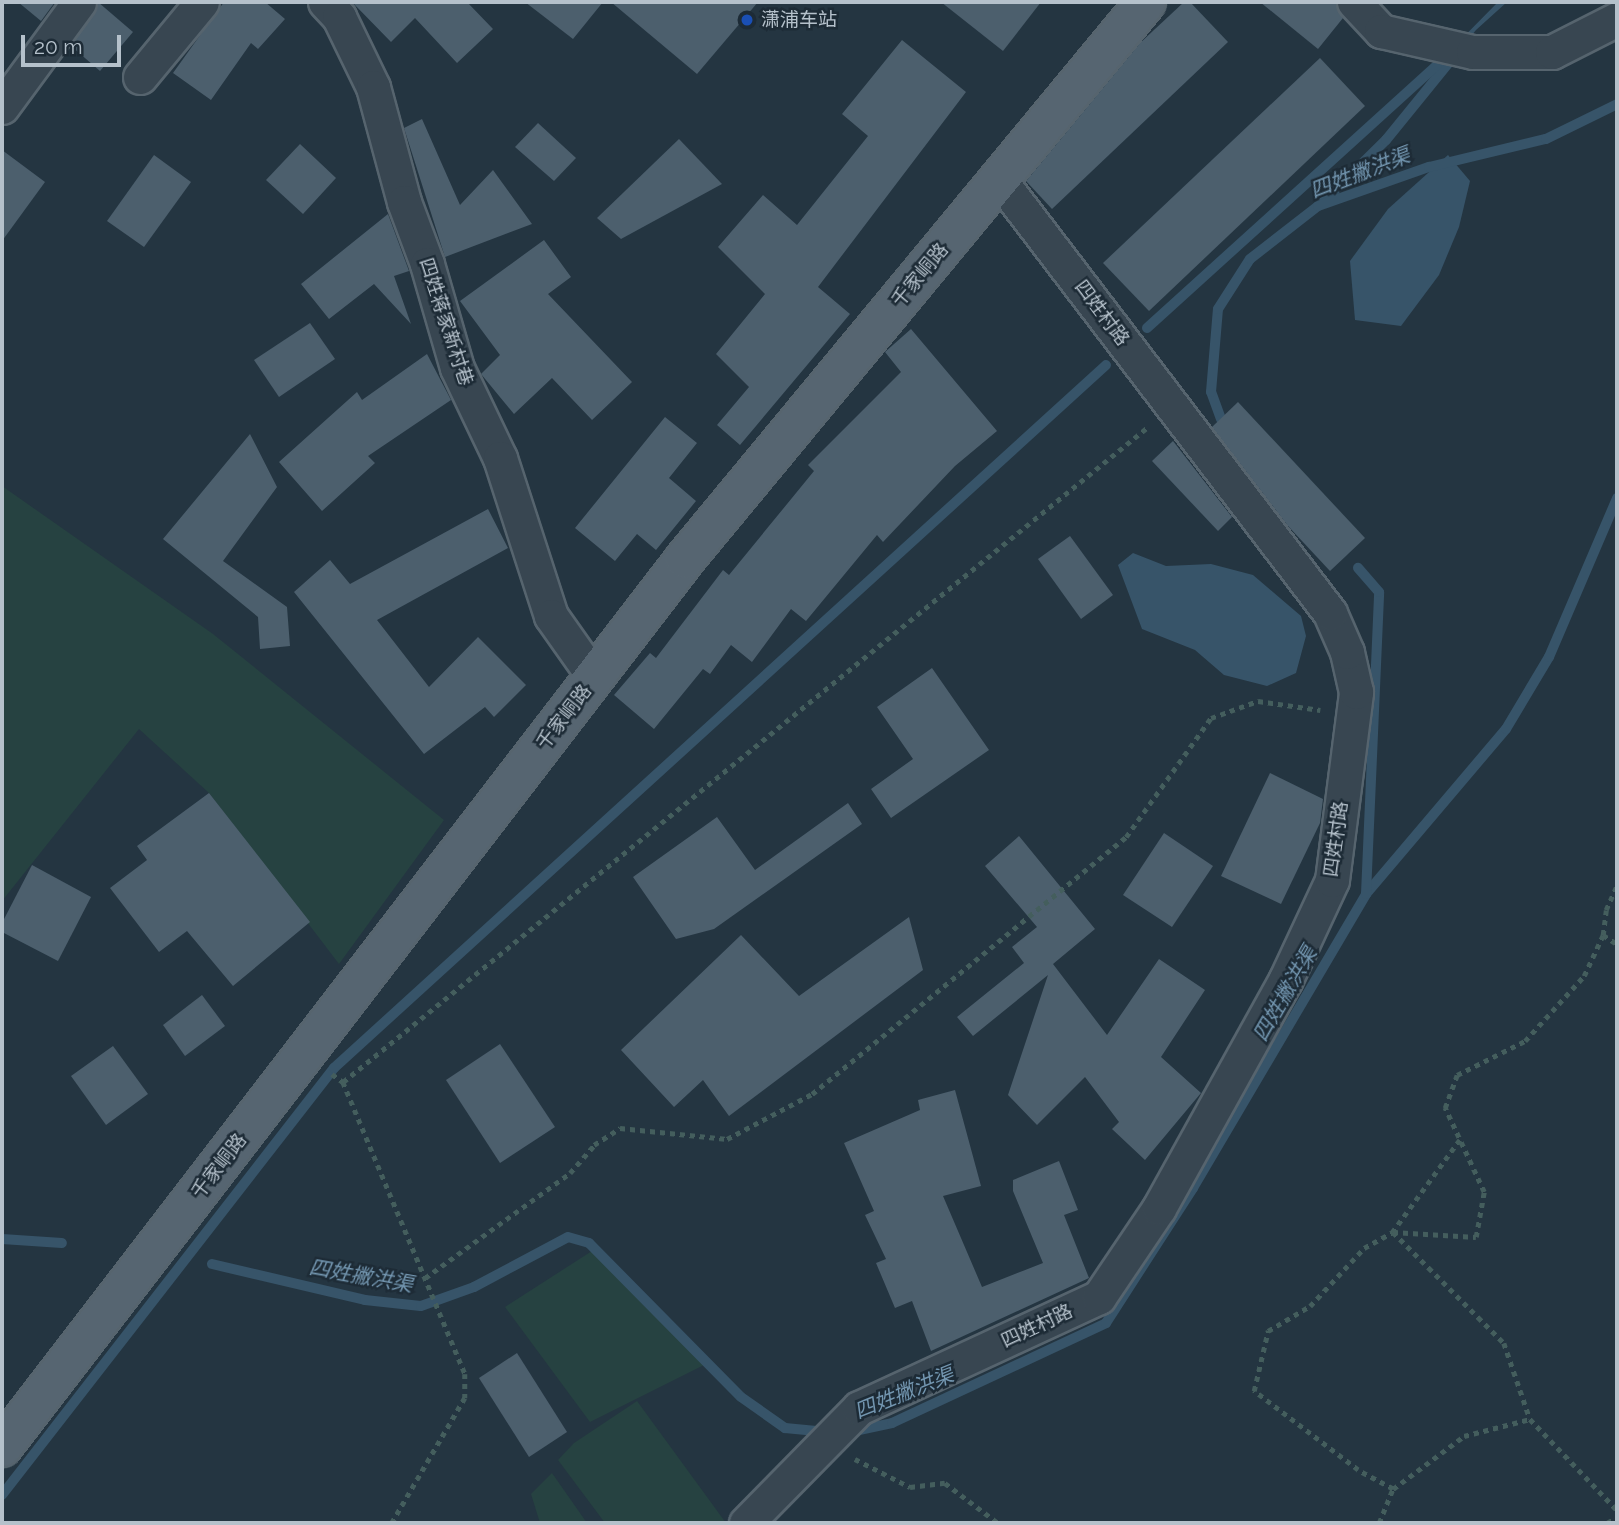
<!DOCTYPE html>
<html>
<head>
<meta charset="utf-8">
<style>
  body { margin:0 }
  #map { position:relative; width:1619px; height:1525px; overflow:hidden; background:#243541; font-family:Raleway,"Noto Sans SC",sans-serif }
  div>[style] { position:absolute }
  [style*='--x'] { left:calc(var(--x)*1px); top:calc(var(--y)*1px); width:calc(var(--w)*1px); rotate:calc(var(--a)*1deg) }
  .green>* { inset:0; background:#264241 }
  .water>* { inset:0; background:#375469 }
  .stream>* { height:10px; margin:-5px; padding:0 5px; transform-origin:5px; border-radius:5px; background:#375469 }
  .building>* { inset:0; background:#4c5f6d }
  .path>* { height:4.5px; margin-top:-2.25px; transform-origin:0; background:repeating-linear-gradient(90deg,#445e5d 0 5px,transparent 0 10px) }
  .roads { filter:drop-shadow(2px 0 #56646e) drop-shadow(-2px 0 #56646e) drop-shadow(0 2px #56646e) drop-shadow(0 -2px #56646e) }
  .minor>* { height:33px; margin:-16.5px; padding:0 16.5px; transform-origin:16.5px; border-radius:16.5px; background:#384651 }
  .major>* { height:38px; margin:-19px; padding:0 19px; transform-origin:19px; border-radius:19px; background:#566571 }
  .dots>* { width:19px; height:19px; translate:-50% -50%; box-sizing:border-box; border:4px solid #1d2b36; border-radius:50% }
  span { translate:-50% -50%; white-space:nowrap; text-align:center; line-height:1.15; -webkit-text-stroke:5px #1d2b36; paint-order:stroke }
  .poi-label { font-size:19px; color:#b5c1cb }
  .left { translate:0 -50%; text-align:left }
  .street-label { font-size:19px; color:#b5c1cb }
  .water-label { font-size:21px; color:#7396b0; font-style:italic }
  .frame { position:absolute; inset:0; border:4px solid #b5c1cb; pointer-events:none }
  .scale { position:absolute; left:21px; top:35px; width:100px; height:32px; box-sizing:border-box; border:4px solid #b5c1cb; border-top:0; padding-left:9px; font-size:21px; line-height:24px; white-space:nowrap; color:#b5c1cb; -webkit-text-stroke:5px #1d2b36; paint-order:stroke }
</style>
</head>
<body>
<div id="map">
  <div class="green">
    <div style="clip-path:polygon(2px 486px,213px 634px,444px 820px,339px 964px,209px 793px,139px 729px,2px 901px)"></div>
    <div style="clip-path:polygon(595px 1249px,708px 1363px,590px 1422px,505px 1307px)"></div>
    <div style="clip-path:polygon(637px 1401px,726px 1523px,605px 1523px,558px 1460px,574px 1443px)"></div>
    <div style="clip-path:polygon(552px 1473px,587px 1523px,540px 1523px,531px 1494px)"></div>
  </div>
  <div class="water">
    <div style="clip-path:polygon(1498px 2px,1507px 2px,1476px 30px,1436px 78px,1446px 60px,1428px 73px)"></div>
    <div style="clip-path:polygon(1448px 155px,1470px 181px,1459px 227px,1439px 275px,1401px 326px,1355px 320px,1350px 261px,1388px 209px)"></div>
    <div style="clip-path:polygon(1133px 553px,1166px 566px,1211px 564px,1253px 575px,1301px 616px,1306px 636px,1296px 673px,1267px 686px,1224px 675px,1195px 650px,1142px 629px,1118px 565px)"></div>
  </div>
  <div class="stream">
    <div style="--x:1321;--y:204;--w:91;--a:-44.6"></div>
    <div style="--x:1386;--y:140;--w:111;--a:-50.9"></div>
    <div style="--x:1147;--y:328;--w:391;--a:-42.2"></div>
    <div style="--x:1221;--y:419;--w:29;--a:-110"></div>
    <div style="--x:1211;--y:392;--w:83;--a:-85.2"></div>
    <div style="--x:1218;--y:309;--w:59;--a:-57.4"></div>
    <div style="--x:1250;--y:259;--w:86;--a:-37.9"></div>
    <div style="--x:1318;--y:206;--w:118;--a:-19.4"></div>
    <div style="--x:1429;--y:167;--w:120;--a:-13.5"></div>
    <div style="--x:1546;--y:139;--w:79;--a:-26.2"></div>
    <div style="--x:1366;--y:894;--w:216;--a:-49.7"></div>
    <div style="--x:1506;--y:729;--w:84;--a:-59.2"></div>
    <div style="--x:1549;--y:657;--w:173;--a:-66.8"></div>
    <div style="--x:2;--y:1239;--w:60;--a:3.8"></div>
    <div style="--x:212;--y:1264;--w:157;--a:13.2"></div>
    <div style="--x:365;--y:1300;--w:56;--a:6.1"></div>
    <div style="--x:421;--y:1306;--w:56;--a:-19.7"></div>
    <div style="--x:474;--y:1287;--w:106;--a:-28"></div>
    <div style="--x:568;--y:1237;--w:22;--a:16"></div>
    <div style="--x:589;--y:1243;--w:216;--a:45.4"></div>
    <div style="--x:741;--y:1397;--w:54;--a:35.2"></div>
    <div style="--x:785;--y:1428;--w:42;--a:5.4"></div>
    <div style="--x:845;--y:1433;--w:48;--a:-12"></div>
    <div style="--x:892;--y:1423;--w:236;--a:-25"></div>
    <div style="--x:1106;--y:1323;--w:161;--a:-57.2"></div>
    <div style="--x:1193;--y:1188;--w:341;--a:-59.5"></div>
    <div style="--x:1366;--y:894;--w:302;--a:-87.5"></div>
    <div style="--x:1379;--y:592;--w:32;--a:-131"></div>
    <div style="--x:2;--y:1495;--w:541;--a:-52.13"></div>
    <div style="--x:334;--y:1068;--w:1044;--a:-42.32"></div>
  </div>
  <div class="building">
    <div style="clip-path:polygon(18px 2px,55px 2px,41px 21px)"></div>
    <div style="clip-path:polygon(98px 2px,133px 32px,100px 71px,71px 46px)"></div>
    <div style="clip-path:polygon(224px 2px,265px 2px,285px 19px,258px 49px,251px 43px,211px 100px,173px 73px)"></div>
    <div style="clip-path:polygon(352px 2px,467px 2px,493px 29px,457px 63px,415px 18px,391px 42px)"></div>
    <div style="clip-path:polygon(525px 2px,603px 2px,573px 39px)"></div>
    <div style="clip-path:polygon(611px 2px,758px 2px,697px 74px)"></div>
    <div style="clip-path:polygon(941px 2px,1041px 2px,1003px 51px)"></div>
    <div style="clip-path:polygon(1184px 2px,1190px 2px,1228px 42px,1052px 209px,1026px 181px,1140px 43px)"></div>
    <div style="clip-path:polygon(1260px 2px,1335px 2px,1343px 18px,1318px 49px)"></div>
    <div style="clip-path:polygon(902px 40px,966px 92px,818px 287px,850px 314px,740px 445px,717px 425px,749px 387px,716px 354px,765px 294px,718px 247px,763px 195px,797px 225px,868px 136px,842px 114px)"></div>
    <div style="clip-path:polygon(1320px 58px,1365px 106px,1149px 311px,1103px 263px)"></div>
    <div style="clip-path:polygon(422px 119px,460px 205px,493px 170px,532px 224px,445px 257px,404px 128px)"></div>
    <div style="clip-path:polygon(538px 123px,576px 158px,554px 181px,515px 147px)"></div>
    <div style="clip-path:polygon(679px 139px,722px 184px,621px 239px,597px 218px)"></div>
    <div style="clip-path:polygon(300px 144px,336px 178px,303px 214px,266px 180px)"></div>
    <div style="clip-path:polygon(2px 150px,45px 182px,2px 241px)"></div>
    <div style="clip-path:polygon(154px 155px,191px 182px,144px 247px,107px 221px)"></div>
    <div style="clip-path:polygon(388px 214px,409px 271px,394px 276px,411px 324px,374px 284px,329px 319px,301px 284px)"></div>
    <div style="clip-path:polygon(544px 240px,571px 277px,548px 294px,632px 382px,592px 420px,552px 378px,514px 414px,481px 374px,500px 355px,460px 301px)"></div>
    <div style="clip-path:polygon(310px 323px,335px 359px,279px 397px,254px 360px)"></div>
    <div style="clip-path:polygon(911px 329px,997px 431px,955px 466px,883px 542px,877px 535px,806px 621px,791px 609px,752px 662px,731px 645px,710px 674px,703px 669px,654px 729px,614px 695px,650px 653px,656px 658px,723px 570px,729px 575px,814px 471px,808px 465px,901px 372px,885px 352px)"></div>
    <div style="clip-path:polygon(427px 354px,451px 400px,368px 456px,375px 463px,322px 511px,279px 462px,357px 392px,362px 400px)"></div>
    <div style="clip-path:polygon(1238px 402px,1365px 538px,1330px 571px,1288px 526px,1212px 427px)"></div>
    <div style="clip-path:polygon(665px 417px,697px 443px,669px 478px,696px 501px,656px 550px,637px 534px,615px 561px,575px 528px)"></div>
    <div style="clip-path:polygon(250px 434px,277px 487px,223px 561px,287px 607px,290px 646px,260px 649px,258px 617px,163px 539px)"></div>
    <div style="clip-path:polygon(1173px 441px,1232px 517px,1218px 531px,1152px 461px)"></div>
    <div style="clip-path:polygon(488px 509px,508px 548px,377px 620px,429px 687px,478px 637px,526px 685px,494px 717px,485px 707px,424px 754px,294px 592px,330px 560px,350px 584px)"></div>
    <div style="clip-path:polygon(1070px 536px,1113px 595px,1081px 619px,1038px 559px)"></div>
    <div style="clip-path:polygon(932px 668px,989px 750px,891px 818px,871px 789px,913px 759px,877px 707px)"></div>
    <div style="clip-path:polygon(1270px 773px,1323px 799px,1320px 823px,1281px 904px,1221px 876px)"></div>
    <div style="clip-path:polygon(209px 793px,310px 922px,233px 986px,187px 931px,159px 952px,110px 888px,147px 860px,137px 846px)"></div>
    <div style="clip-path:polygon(848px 803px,862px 824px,714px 929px,676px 939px,633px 877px,717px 817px,755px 870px)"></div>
    <div style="clip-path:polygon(1164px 833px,1213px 866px,1172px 927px,1123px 895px)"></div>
    <div style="clip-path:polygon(1019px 836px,1095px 929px,1053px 964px,1107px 1035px,1159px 959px,1205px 990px,1161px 1057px,1201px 1093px,1145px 1160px,1112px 1129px,1119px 1122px,1085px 1077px,1037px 1125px,1008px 1095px,1048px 975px,973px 1036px,957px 1017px,1024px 963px,1012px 947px,1037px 927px,985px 866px)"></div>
    <div style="clip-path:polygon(32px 865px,91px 897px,58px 961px,2px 932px,2px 923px)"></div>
    <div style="clip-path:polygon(909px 917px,923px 970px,729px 1116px,703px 1080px,674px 1107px,621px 1050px,741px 935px,799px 996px)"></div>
    <div style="clip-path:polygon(202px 995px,225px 1026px,185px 1056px,163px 1025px)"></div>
    <div style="clip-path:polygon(500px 1044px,555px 1127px,500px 1163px,446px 1080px)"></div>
    <div style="clip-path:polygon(113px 1046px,148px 1094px,106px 1125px,71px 1076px)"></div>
    <div style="clip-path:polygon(955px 1090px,981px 1186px,943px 1196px,982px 1287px,1043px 1263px,1013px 1191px,1013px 1180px,1059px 1161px,1078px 1210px,1064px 1215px,1089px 1278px,931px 1351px,912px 1301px,895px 1308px,876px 1263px,886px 1259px,865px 1215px,874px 1211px,844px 1143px,920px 1110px,918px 1100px)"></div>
    <div style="clip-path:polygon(517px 1353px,567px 1432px,529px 1457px,479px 1378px)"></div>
  </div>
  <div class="path">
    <div style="--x:1603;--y:935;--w:17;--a:33"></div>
    <div style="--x:332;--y:1074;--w:14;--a:36"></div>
    <div style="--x:343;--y:1082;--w:316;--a:67.3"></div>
    <div style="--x:465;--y:1374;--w:24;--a:90"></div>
    <div style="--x:465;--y:1398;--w:145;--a:120.3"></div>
    <div style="--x:343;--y:1082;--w:1039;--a:-39.14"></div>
    <div style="--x:1460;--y:1140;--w:114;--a:126.1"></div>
    <div style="--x:1393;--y:1232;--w:157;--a:45"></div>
    <div style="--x:1504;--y:1343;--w:80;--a:71.1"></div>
    <div style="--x:425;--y:1278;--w:179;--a:-35.9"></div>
    <div style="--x:570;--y:1173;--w:37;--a:-49"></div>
    <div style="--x:594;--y:1145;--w:31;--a:-33"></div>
    <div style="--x:620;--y:1128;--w:108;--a:5.9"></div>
    <div style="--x:727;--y:1139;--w:96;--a:-27.9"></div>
    <div style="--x:812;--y:1094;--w:406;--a:-39.3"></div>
    <div style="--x:1126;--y:837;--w:146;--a:-54.5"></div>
    <div style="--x:1211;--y:718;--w:50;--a:-19.9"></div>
    <div style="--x:1258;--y:701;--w:63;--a:8.3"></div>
    <div style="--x:855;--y:1459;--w:62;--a:27"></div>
    <div style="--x:910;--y:1487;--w:35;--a:-7"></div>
    <div style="--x:945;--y:1483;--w:66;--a:37"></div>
    <div style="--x:1393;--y:1489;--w:89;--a:-36.7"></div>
    <div style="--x:1464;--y:1436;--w:68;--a:-14.4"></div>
    <div style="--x:1530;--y:1419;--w:126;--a:46.3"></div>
    <div style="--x:1379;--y:1523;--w:37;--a:-68"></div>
    <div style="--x:1393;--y:1489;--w:40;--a:-152"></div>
    <div style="--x:1358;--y:1470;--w:131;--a:-142.8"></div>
    <div style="--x:1254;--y:1391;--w:62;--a:-76.9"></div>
    <div style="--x:1268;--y:1331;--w:49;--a:-30.8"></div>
    <div style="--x:1310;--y:1306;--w:79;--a:-47"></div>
    <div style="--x:1364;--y:1248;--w:33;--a:-29"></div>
    <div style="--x:1393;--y:1232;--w:83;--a:3.4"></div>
    <div style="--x:1476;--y:1237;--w:46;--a:-79.9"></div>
    <div style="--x:1484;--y:1192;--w:93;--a:-114.9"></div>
    <div style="--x:1445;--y:1108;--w:35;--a:-70"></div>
    <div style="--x:1457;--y:1075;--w:76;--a:-26.6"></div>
    <div style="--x:1525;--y:1041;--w:88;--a:-47.8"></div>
    <div style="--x:1584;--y:976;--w:45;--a:-65.1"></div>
    <div style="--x:1603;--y:935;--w:25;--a:-83"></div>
    <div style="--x:1606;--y:910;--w:27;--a:-66"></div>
    <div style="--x:1607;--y:1523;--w:12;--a:-31"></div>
  </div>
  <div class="roads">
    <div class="minor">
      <div style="--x:325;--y:2;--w:21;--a:47"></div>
      <div style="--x:339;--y:17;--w:78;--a:64.1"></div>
      <div style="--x:373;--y:87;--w:119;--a:74.9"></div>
      <div style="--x:404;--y:202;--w:66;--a:69.6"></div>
      <div style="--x:427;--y:264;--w:108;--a:73.9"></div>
      <div style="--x:457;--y:368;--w:100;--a:64.5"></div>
      <div style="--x:500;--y:458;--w:166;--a:72.1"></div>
      <div style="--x:551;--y:616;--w:75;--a:54.8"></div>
      <div style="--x:1354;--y:2;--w:40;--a:47"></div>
      <div style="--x:1381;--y:31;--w:94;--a:12.9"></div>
      <div style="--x:1473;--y:52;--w:79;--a:0"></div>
      <div style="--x:1552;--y:52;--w:73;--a:-26.9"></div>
      <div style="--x:140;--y:77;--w:97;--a:-50.4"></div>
      <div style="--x:2;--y:107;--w:130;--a:-53.7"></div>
      <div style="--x:746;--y:1523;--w:161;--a:-45.5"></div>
      <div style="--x:859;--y:1408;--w:264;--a:-24.8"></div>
      <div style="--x:1099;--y:1297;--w:107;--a:-56"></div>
      <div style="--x:1159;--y:1208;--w:260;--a:-61"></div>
      <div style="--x:1285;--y:981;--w:111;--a:-65"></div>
      <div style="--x:1332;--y:880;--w:190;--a:-82.7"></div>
      <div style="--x:1356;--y:692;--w:41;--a:-102.7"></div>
      <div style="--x:1347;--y:652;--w:43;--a:-113.6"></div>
      <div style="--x:1330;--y:613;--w:546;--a:-127.33"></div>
    </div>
    <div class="major">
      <div style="--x:2;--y:1447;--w:1120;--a:-52.43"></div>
      <div style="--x:685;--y:559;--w:723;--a:-50.39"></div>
    </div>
  </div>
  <div class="dots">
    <div style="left:747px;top:20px;background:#1a4fb4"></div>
  </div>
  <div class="poi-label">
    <span class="left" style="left:761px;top:20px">潇浦车站</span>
  </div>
  <div class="street-label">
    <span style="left:920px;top:275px;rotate:-50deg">千家峒路</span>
    <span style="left:1102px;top:313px;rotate:53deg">四姓村路</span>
    <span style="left:446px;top:322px;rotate:72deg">四姓蒋家新村巷</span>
    <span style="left:564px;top:717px;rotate:-52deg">千家峒路</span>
    <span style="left:1336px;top:839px;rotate:-82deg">四姓村路</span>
    <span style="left:219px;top:1166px;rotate:-52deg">千家峒路</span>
    <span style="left:1037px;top:1326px;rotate:-25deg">四姓村路</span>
  </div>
  <div class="water-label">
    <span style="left:1360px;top:173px;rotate:-21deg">四姓撇洪渠</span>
    <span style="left:1285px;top:994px;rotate:-60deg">四姓撇洪渠</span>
    <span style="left:361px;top:1276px;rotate:10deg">四姓撇洪渠</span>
    <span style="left:904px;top:1393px;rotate:-22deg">四姓撇洪渠</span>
  </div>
  <div class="frame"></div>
  <div class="scale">20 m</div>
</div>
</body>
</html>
